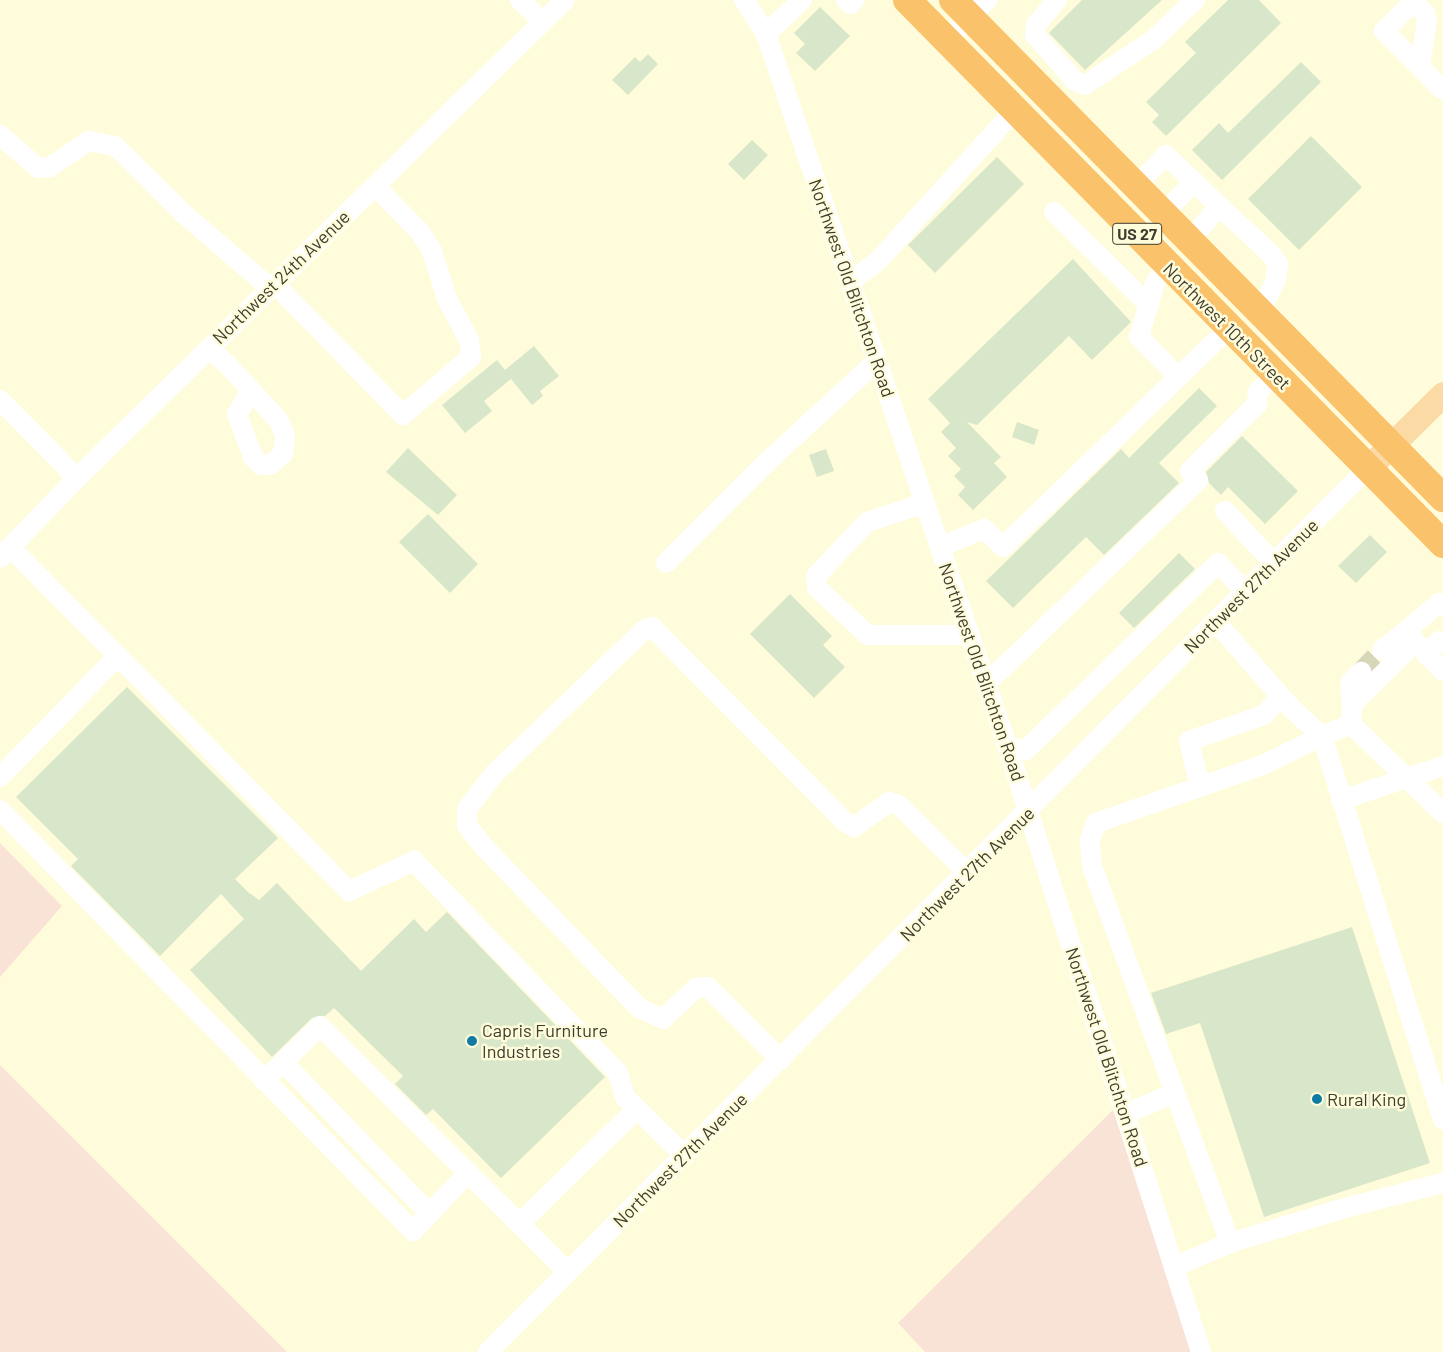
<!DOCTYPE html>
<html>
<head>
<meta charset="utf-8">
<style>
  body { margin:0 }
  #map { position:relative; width:1443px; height:1352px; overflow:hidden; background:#fffcdb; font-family:Barlow,sans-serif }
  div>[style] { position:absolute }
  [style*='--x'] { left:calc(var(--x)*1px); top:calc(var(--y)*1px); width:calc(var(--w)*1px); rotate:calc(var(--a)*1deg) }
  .green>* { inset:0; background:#f9e3d6 }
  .building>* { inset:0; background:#d8e7c9 }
  .minor-tunnel>* { height:20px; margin-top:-10px; transform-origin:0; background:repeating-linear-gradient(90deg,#d8d6b9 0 20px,transparent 0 30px) }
  .minor>* { height:20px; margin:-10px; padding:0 10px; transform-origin:10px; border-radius:10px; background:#fff }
  .major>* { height:25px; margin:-12.5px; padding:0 12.5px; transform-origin:12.5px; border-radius:12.5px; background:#fcdaa6 }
  .highway>* { height:28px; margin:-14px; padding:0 14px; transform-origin:14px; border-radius:14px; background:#fac26b }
  .dots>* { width:14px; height:14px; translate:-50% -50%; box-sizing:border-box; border:2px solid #fffcdb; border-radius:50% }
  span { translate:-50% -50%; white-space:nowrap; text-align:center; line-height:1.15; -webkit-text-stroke:5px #fffcdb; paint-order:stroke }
  .shield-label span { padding:1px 4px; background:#fffcdb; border:1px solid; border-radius:4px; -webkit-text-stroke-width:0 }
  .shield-label { font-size:16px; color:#3e3c2f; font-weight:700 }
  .street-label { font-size:18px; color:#3e3c2f }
  .poi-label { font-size:18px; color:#3e3c2f }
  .left { translate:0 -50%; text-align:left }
</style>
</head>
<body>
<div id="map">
  <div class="green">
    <div style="clip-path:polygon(0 843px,62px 906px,0 977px)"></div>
    <div style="clip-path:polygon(0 1065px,287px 1352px,0 1352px)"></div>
    <div style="clip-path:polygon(1115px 1108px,1192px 1352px,925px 1352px,898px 1323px)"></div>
  </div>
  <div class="building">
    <div style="clip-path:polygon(1082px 0,1162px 0,1085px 70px,1049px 33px)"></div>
    <div style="clip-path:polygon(1228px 0,1259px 0,1281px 23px,1166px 136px,1152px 122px,1159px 115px,1146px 102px,1196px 53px,1185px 42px)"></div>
    <div style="clip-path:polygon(820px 7px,850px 36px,815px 71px,796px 53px,805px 44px,794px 33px)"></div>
    <div style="clip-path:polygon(648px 54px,658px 64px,628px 95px,612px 80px,635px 57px,640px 62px)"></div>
    <div style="clip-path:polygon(1301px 62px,1321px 82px,1222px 180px,1192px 150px,1219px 123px,1228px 133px)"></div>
    <div style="clip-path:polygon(1311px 136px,1362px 187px,1299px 250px,1248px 199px)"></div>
    <div style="clip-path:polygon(752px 140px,768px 155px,744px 180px,728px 164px)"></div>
    <div style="clip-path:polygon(997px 157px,1024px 184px,935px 273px,908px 245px)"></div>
    <div style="clip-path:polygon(1073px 259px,1131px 322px,1092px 360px,1069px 336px,977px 425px,967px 422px,1001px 457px,994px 463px,1007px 477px,973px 510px,958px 495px,965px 487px,954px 476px,961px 469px,948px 456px,956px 448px,941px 432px,950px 423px,928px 399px)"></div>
    <div style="clip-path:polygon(534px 346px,559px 376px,540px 391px,543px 396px,532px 405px,511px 379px,484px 401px,492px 411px,465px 433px,442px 405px,497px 360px,505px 370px)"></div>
    <div style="clip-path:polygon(1199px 388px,1217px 406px,1159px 463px,1179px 483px,1104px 555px,1086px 537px,1013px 608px,986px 581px,1121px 449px,1129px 458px)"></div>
    <div style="clip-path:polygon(1017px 422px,1039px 430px,1034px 445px,1012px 437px)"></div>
    <div style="clip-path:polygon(1242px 436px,1298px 491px,1265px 524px,1228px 487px,1221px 495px,1209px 483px,1206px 472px)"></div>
    <div style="clip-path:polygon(408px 448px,457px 495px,438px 515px,386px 472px)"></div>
    <div style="clip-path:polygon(826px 449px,834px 471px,817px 477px,809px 455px)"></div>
    <div style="clip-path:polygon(428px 514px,478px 564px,450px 593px,399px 542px)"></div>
    <div style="clip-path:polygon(1370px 535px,1387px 552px,1356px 583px,1338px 566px)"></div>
    <div style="clip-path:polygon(1179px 553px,1195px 569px,1134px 628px,1119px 613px)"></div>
    <div style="clip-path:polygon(790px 594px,832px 636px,823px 645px,845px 667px,814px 698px,750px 634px)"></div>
    <div style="clip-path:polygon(127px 687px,278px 838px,235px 879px,248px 892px,259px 900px,277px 883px,361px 971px,414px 919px,426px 932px,447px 912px,605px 1077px,501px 1178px,433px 1109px,426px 1115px,395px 1084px,403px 1076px,334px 1008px,325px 1016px,312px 1018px,272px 1057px,190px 970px,244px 919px,221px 894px,160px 956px,71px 866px,78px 859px,16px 797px)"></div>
    <div style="clip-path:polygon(1352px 927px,1430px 1163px,1264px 1217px,1200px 1023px,1166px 1034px,1151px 993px)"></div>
  </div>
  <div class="minor-tunnel">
    <div style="--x:1361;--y:672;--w:30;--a:-46"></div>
  </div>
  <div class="minor">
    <div style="--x:520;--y:0;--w:32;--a:44"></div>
    <div style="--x:744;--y:0;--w:40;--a:57.1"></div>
    <div style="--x:766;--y:34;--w:754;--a:71.28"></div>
    <div style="--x:1008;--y:748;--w:634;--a:72.28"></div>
    <div style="--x:846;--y:0;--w:6;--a:39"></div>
    <div style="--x:851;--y:4;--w:5;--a:-53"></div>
    <div style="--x:1057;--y:0;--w:33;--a:130"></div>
    <div style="--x:1036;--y:25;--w:10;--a:96"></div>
    <div style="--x:1035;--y:35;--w:61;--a:49"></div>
    <div style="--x:1075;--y:81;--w:11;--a:22"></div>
    <div style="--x:1085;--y:85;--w:82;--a:-33.5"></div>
    <div style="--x:1153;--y:40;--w:58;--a:-43.6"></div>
    <div style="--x:766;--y:34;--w:50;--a:-43.4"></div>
    <div style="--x:947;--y:40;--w:57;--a:-45"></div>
    <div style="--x:1420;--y:66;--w:45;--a:-81"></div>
    <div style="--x:1427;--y:22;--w:9;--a:-103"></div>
    <div style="--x:1425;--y:13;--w:16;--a:-137"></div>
    <div style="--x:1413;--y:2;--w:41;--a:135"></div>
    <div style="--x:1384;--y:31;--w:83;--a:45"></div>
    <div style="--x:0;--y:135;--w:50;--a:41"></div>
    <div style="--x:38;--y:168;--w:12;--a:-5"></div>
    <div style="--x:50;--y:167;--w:47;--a:-33.7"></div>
    <div style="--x:89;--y:141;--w:26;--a:11"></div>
    <div style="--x:115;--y:146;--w:97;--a:44.6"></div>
    <div style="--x:184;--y:214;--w:113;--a:40.7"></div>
    <div style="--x:1136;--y:186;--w:43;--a:-45.9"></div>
    <div style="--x:1166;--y:155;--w:74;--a:43.9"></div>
    <div style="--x:1054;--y:212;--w:133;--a:44.4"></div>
    <div style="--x:1163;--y:214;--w:45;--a:-45.9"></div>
    <div style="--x:1190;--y:241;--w:45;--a:-50.4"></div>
    <div style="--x:1219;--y:206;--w:69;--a:42.7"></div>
    <div style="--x:1270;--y:253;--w:14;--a:54"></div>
    <div style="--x:1278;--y:264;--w:18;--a:99"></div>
    <div style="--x:1275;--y:282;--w:34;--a:117"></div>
    <div style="--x:1167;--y:264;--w:22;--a:122"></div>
    <div style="--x:1155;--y:283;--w:56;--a:106.5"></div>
    <div style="--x:1139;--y:337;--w:56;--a:45.7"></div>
    <div style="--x:850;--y:282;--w:35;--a:-37"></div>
    <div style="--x:878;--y:261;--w:204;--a:-47.8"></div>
    <div style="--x:275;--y:284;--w:183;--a:45.7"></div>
    <div style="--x:403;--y:415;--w:89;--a:-40.5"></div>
    <div style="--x:471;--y:357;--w:17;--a:-97"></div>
    <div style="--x:469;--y:340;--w:47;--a:-118.2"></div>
    <div style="--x:447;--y:299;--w:50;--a:-107.4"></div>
    <div style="--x:432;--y:251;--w:22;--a:-122"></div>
    <div style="--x:420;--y:232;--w:64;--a:-134.4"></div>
    <div style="--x:209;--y:348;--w:24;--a:42"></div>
    <div style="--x:227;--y:364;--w:77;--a:47.6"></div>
    <div style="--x:279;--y:421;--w:16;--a:68"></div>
    <div style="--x:285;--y:436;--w:18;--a:96"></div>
    <div style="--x:283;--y:454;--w:17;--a:140"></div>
    <div style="--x:270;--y:465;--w:9;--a:180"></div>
    <div style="--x:261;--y:465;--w:11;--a:-135"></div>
    <div style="--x:253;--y:457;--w:46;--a:-110.4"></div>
    <div style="--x:237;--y:414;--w:27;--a:-59"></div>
    <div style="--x:0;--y:400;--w:110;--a:45.4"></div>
    <div style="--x:925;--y:503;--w:61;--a:161.9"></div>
    <div style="--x:867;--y:522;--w:74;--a:133.4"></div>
    <div style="--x:816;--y:576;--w:12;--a:85"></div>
    <div style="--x:817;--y:588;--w:69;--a:42.7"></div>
    <div style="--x:868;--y:635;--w:102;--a:0"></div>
    <div style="--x:1225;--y:511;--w:71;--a:46.7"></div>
    <div style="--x:10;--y:547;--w:153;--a:45.3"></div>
    <div style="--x:940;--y:547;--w:48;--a:-22.2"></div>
    <div style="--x:984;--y:529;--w:26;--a:43"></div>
    <div style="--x:1003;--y:547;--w:316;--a:-44.1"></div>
    <div style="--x:0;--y:558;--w:111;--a:-46.1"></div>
    <div style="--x:77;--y:478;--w:683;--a:-44.41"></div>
    <div style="--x:666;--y:563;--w:143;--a:-45"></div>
    <div style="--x:767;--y:462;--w:149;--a:-42.6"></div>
    <div style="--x:1216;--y:622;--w:116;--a:48.9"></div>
    <div style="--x:1292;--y:709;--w:40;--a:42"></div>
    <div style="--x:1322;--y:736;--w:31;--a:-22"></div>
    <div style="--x:1351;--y:724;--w:128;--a:44.1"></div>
    <div style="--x:1415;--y:642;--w:40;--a:46"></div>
    <div style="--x:1382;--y:650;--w:31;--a:-38"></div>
    <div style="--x:1426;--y:655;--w:19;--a:-47"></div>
    <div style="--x:986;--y:684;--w:294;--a:-43.8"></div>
    <div style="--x:1198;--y:481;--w:13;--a:-129"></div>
    <div style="--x:1190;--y:471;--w:95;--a:-45"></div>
    <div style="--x:1257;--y:404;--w:13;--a:-86"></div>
    <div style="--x:1258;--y:391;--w:25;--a:-43"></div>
    <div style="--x:1352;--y:705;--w:22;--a:-95"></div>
    <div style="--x:1350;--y:683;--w:16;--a:-45"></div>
    <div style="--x:1351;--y:724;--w:19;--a:-87"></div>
    <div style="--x:1352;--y:705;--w:89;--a:-45"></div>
    <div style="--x:1415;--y:642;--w:14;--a:-129"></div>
    <div style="--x:1406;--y:631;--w:43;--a:-40.3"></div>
    <div style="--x:1439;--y:603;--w:6;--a:45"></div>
    <div style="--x:1008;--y:748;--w:18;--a:6"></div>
    <div style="--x:1026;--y:750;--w:268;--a:-44.2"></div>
    <div style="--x:1218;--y:563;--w:40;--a:46"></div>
    <div style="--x:0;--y:777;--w:169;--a:-45.7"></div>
    <div style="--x:118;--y:656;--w:330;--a:45.5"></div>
    <div style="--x:349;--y:891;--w:72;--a:-24.8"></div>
    <div style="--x:414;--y:861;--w:294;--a:46.1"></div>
    <div style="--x:618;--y:1073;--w:25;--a:74"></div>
    <div style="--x:625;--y:1097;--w:84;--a:44.5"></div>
    <div style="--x:1200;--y:787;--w:47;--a:-103.4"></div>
    <div style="--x:1189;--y:741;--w:79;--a:-19.1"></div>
    <div style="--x:1264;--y:715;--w:25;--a:-48"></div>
    <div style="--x:1341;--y:800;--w:108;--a:-18.4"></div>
    <div style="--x:0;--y:810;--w:590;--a:45.55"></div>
    <div style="--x:413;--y:1231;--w:80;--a:-46.5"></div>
    <div style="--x:781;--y:1060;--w:103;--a:-135"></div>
    <div style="--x:708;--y:987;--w:12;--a:175"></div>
    <div style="--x:696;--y:988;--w:45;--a:136.8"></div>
    <div style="--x:663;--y:1019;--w:26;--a:-155"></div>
    <div style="--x:639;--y:1008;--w:223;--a:-133.9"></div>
    <div style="--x:484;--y:847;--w:28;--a:-128"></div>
    <div style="--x:467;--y:825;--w:16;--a:-90"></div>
    <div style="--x:467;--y:809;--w:44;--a:-52.4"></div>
    <div style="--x:494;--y:774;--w:208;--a:-43.8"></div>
    <div style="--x:644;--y:630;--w:9;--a:-21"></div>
    <div style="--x:652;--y:627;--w:273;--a:45.3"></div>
    <div style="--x:844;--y:821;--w:12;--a:31"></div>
    <div style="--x:854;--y:827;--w:43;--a:-35.5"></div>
    <div style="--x:889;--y:802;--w:10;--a:17"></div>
    <div style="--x:899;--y:805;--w:97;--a:44.6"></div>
    <div style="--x:283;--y:1062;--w:211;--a:46"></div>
    <div style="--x:264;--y:1081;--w:78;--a:-44.5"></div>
    <div style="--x:320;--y:1026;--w:349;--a:44.8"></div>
    <div style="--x:1125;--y:1114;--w:54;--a:-22.8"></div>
    <div style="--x:519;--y:1224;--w:165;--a:-44.3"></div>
    <div style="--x:1230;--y:1243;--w:402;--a:-110.1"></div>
    <div style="--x:1092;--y:865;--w:25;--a:-95"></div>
    <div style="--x:1090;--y:840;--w:18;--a:-71"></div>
    <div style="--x:1096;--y:823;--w:177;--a:-19.2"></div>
    <div style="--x:1263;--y:765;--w:66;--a:-26.2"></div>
    <div style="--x:1322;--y:736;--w:402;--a:72.5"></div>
    <div style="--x:1174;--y:1267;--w:61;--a:-23.2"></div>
    <div style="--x:1230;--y:1243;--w:116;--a:-17"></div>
    <div style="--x:1341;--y:1209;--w:105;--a:-14.3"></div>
    <div style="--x:488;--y:1352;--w:1247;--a:-45.13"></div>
  </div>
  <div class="major">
    <div style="--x:1368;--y:468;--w:105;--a:-44.6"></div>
  </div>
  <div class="highway">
    <div style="--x:907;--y:0;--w:764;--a:45.42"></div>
    <div style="--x:953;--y:0;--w:699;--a:45.46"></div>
  </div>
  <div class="dots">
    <div style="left:472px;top:1041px;background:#0f7aa4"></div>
    <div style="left:1317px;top:1099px;background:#0f7aa4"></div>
  </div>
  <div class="shield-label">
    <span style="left:1137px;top:234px">US 27</span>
  </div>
  <div class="street-label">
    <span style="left:281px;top:277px;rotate:-44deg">Northwest 24th Avenue</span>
    <span style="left:852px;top:288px;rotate:71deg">Northwest Old Blitchton Road</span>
    <span style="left:1227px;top:326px;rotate:45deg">Northwest 10th Street</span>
    <span style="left:1251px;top:586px;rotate:-45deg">Northwest 27th Avenue</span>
    <span style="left:982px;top:672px;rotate:71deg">Northwest Old Blitchton Road</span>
    <span style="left:967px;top:874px;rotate:-45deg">Northwest 27th Avenue</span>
    <span style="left:1107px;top:1057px;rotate:72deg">Northwest Old Blitchton Road</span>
    <span style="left:680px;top:1160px;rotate:-45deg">Northwest 27th Avenue</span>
  </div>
  <div class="poi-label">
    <span class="left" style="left:482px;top:1041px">Capris Furniture<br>Industries</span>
    <span class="left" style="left:1327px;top:1099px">Rural King</span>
  </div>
</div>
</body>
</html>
